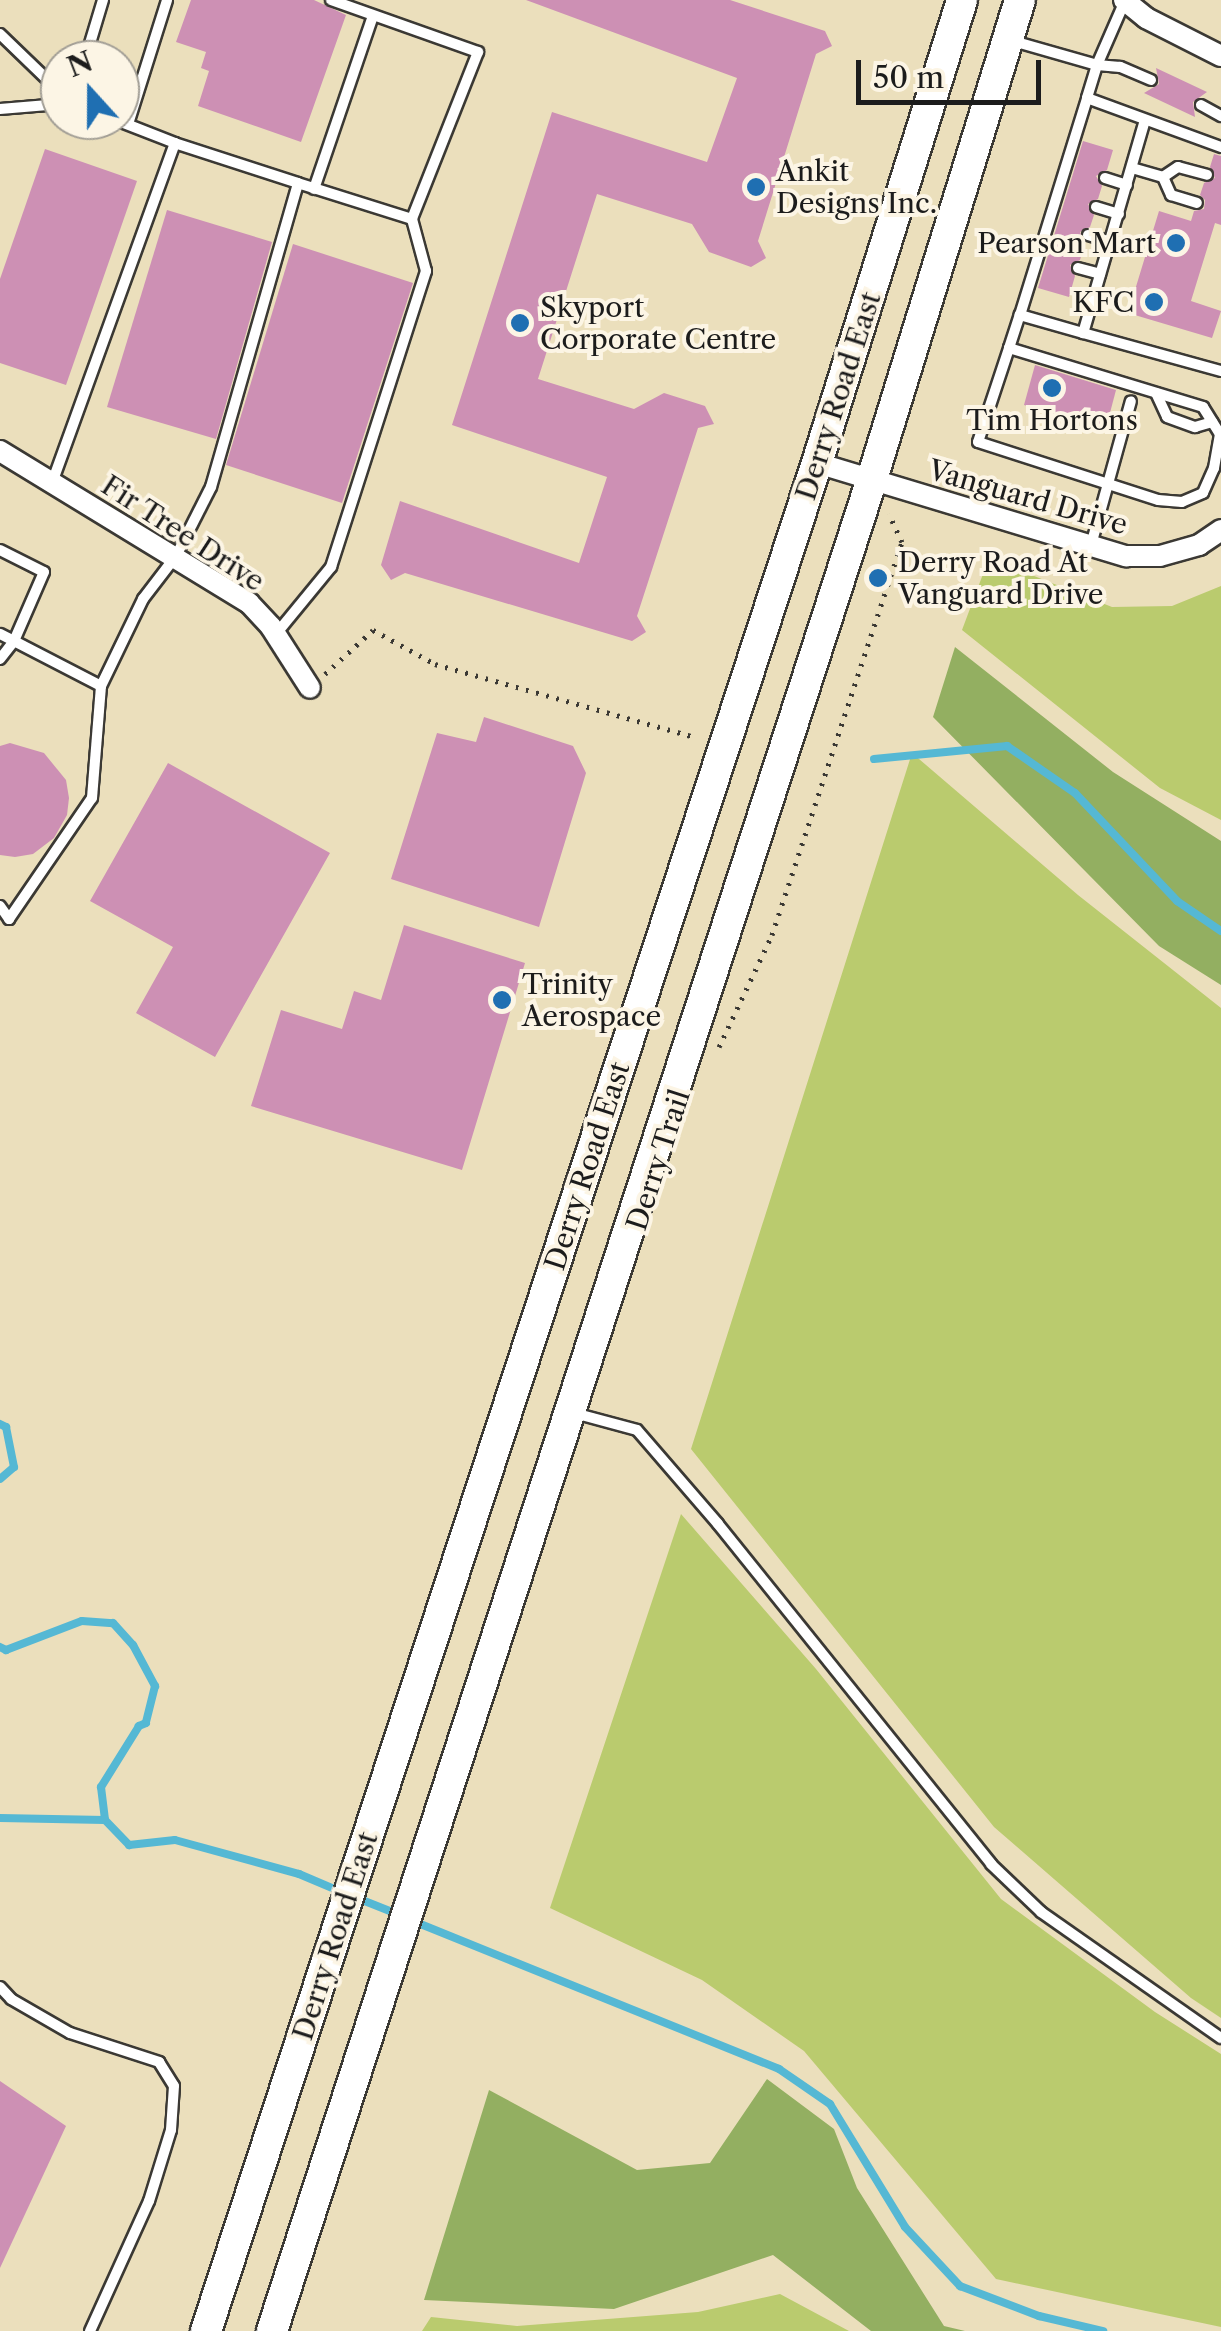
<!DOCTYPE html>
<html>
<head>
<meta charset="utf-8">
<style>
  body { margin:0 }
  #map { position:relative; width:1221px; height:2331px; overflow:hidden; background:#ebdfbc; font-family:"Libre Caslon Text",serif }
  div>[style] { position:absolute }
  [style*='--x'] { left:calc(var(--x)*1px); top:calc(var(--y)*1px); width:calc(var(--w)*1px); rotate:calc(var(--a)*1deg) }
  .green>* { inset:0; background:#bacb6e }
  .forest>* { inset:0; background:#93af61 }
  .stream>* { height:8px; margin:-4px; padding:0 4px; transform-origin:4px; border-radius:4px; background:#55b8d4 }
  .building>* { inset:0; background:#cd90b4 }
  .path>* { height:5px; margin-top:-2.5px; transform-origin:0; background:repeating-linear-gradient(90deg,#3b3934 0 2.5px,transparent 0 10.5px) }
  .roads { filter:drop-shadow(2px 0 #3b3934) drop-shadow(-2px 0 #3b3934) drop-shadow(0 2px #3b3934) drop-shadow(0 -2px #3b3934) }
  .lane>* { height:10px; margin:-5px; padding:0 5px; transform-origin:5px; border-radius:5px; background:#fff }
  .street>* { height:20px; margin:-10px; padding:0 10px; transform-origin:10px; border-radius:10px; background:#fff }
  .secondary>* { height:30px; margin:-15px; padding:0 15px; transform-origin:15px; border-radius:15px; background:#fff }
  .dots>* { width:28px; height:28px; translate:-50% -50%; box-sizing:border-box; border:5px solid #fcf5e5; border-radius:50% }
  span { translate:-50% -50%; white-space:nowrap; text-align:center; line-height:1.15; -webkit-text-stroke:8px #fcf5e5; paint-order:stroke }
  .poi-label { font-size:28px; color:#1c1c1c }
  .left { translate:0 -50%; text-align:left }
  .right { translate:-100% -50%; text-align:right }
  .street-label { font-size:28px; color:#1c1c1c }
  .north { position:absolute; left:40px; top:40px; width:100px; height:100px; box-sizing:border-box; background:#fcf5e5; border:2px solid #a29e95; border-radius:50%; rotate:339deg; font-size:28px; font-weight:700; line-height:40px; text-align:center; color:#1c1c1c }
  .north::after { content:''; display:block; margin:auto; width:35px; height:45px; background:#1f6fb2; clip-path:polygon(50% 0,100% 100%,50% 72%,0 100%) }
  .scale { position:absolute; left:856px; top:60px; width:185px; height:45px; box-sizing:border-box; border:5px solid #1c1c1c; border-top:0; padding-left:12px; font-size:30px; line-height:35px; white-space:nowrap; color:#1c1c1c; -webkit-text-stroke:8px #fcf5e5; paint-order:stroke }
</style>
</head>
<body>
<div id="map">
  <div class="green">
    <div style="clip-path:polygon(989px 558px,1112px 607px,1172px 606px,1221px 586px,1221px 820px,1160px 788px,962px 630px)"></div>
    <div style="clip-path:polygon(912px 753px,1078px 895px,1221px 1008px,1221px 2018px,1191px 1998px,994px 1827px,691px 1449px)"></div>
    <div style="clip-path:polygon(681px 1514px,816px 1669px,1001px 1899px,1155px 2012px,1221px 2054px,1221px 2327px,996px 2279px,804px 2051px,702px 1980px,550px 1908px)"></div>
    <div style="clip-path:polygon(780px 2294px,849px 2331px,422px 2331px,431px 2317px,517px 2326px,698px 2312px)"></div>
  </div>
  <div class="forest">
    <div style="clip-path:polygon(955px 647px,1113px 772px,1221px 841px,1221px 985px,1159px 946px,933px 717px)"></div>
    <div style="clip-path:polygon(767px 2079px,834px 2129px,857px 2188px,944px 2326px,965px 2331px,871px 2331px,773px 2255px,614px 2309px,424px 2300px,489px 2090px,637px 2170px,710px 2163px)"></div>
  </div>
  <div class="stream">
    <div style="--x:874;--y:759;--w:134;--a:-5.6"></div>
    <div style="--x:1007;--y:746;--w:83;--a:34.7"></div>
    <div style="--x:1075;--y:793;--w:149;--a:46.6"></div>
    <div style="--x:1177;--y:901;--w:53;--a:34.3"></div>
    <div style="--x:0;--y:1424;--w:7;--a:27"></div>
    <div style="--x:6;--y:1427;--w:41;--a:78.7"></div>
    <div style="--x:14;--y:1467;--w:18;--a:139"></div>
    <div style="--x:0;--y:1647;--w:7;--a:27"></div>
    <div style="--x:6;--y:1650;--w:81;--a:-20.9"></div>
    <div style="--x:82;--y:1621;--w:31;--a:4"></div>
    <div style="--x:113;--y:1623;--w:30;--a:48"></div>
    <div style="--x:133;--y:1645;--w:47;--a:61.8"></div>
    <div style="--x:155;--y:1686;--w:38;--a:104"></div>
    <div style="--x:146;--y:1723;--w:8;--a:157"></div>
    <div style="--x:139;--y:1726;--w:72;--a:121.9"></div>
    <div style="--x:101;--y:1787;--w:33;--a:83"></div>
    <div style="--x:105;--y:1820;--w:35;--a:46"></div>
    <div style="--x:129;--y:1845;--w:46;--a:-6.2"></div>
    <div style="--x:175;--y:1840;--w:129;--a:15.3"></div>
    <div style="--x:299;--y:1874;--w:49;--a:22.9"></div>
    <div style="--x:0;--y:1818;--w:105;--a:1.1"></div>
    <div style="--x:357;--y:1898;--w:46;--a:21.6"></div>
    <div style="--x:413;--y:1921;--w:395;--a:22"></div>
    <div style="--x:779;--y:2069;--w:62;--a:34.5"></div>
    <div style="--x:830;--y:2104;--w:144;--a:58.6"></div>
    <div style="--x:905;--y:2227;--w:81;--a:47"></div>
    <div style="--x:960;--y:2286;--w:85;--a:20.8"></div>
    <div style="--x:1039;--y:2316;--w:66;--a:13.2"></div>
  </div>
  <div class="building">
    <div style="clip-path:polygon(191px 0,314px 0,346px 15px,301px 142px,198px 106px,209px 71px,201px 68px,206px 52px,176px 42px)"></div>
    <div style="clip-path:polygon(526px 0,730px 0,825px 31px,832px 46px,816px 54px,758px 241px,766px 258px,751px 267px,709px 252px,692px 224px,597px 194px,538px 379px,634px 409px,664px 393px,705px 406px,714px 424px,698px 428px,637px 616px,646px 632px,632px 641px,405px 573px,391px 580px,381px 565px,400px 501px,579px 563px,607px 477px,452px 425px,552px 112px,707px 162px,737px 78px)"></div>
    <div style="clip-path:polygon(1156px 68px,1207px 92px,1193px 102px,1195px 117px,1144px 93px,1159px 84px)"></div>
    <div style="clip-path:polygon(1083px 141px,1113px 150px,1107px 170px,1096px 176px,1102px 186px,1098px 199px,1088px 204px,1094px 215px,1090px 227px,1080px 232px,1085px 243px,1080px 260px,1070px 265px,1075px 276px,1069px 297px,1038px 288px)"></div>
    <div style="clip-path:polygon(45px 149px,137px 181px,66px 385px,0 363px,0 279px)"></div>
    <div style="clip-path:polygon(1214px 154px,1221px 156px,1221px 225px,1215px 223px,1191px 301px,1221px 311px,1212px 338px,1128px 313px,1159px 211px,1191px 221px,1194px 211px,1204px 209px,1205px 200px,1200px 195px,1204px 183px,1215px 178px,1210px 167px)"></div>
    <div style="clip-path:polygon(167px 210px,272px 242px,216px 439px,107px 407px)"></div>
    <div style="clip-path:polygon(293px 244px,413px 283px,342px 503px,226px 465px)"></div>
    <div style="clip-path:polygon(1035px 365px,1116px 390px,1106px 428px,1024px 405px)"></div>
    <div style="clip-path:polygon(484px 717px,573px 746px,586px 773px,539px 927px,391px 879px,437px 733px,476px 742px)"></div>
    <div style="clip-path:polygon(10px 743px,44px 753px,66px 780px,69px 798px,67px 815px,54px 838px,33px 854px,15px 857px,0 855px,0 746px)"></div>
    <div style="clip-path:polygon(168px 763px,330px 853px,215px 1057px,136px 1013px,173px 947px,90px 901px)"></div>
    <div style="clip-path:polygon(404px 925px,525px 963px,462px 1170px,251px 1106px,281px 1010px,342px 1029px,354px 991px,381px 1000px)"></div>
    <div style="clip-path:polygon(0 2081px,66px 2126px,0 2268px)"></div>
  </div>
  <div class="path">
    <div style="--x:325;--y:674;--w:65;--a:-42.5"></div>
    <div style="--x:373;--y:630;--w:71;--a:28.7"></div>
    <div style="--x:435;--y:664;--w:267;--a:15.7"></div>
    <div style="--x:719;--y:1047;--w:124;--a:-64.7"></div>
    <div style="--x:772;--y:935;--w:414;--a:-71.7"></div>
    <div style="--x:902;--y:542;--w:31;--a:-115"></div>
  </div>
  <div class="roads">
    <div class="lane">
      <div style="--x:331;--y:0;--w:156;--a:19.5"></div>
      <div style="--x:478;--y:52;--w:180;--a:111.6"></div>
      <div style="--x:0;--y:34;--w:83;--a:44"></div>
      <div style="--x:1013;--y:41;--w:87;--a:15.9"></div>
      <div style="--x:1097;--y:65;--w:70;--a:-66.4"></div>
      <div style="--x:85;--y:60;--w:63;--a:-73.3"></div>
      <div style="--x:1151;--y:80;--w:34;--a:-157"></div>
      <div style="--x:1120;--y:67;--w:23;--a:-175"></div>
      <div style="--x:1097;--y:65;--w:34;--a:107"></div>
      <div style="--x:1087;--y:98;--w:143;--a:20.1"></div>
      <div style="--x:1201;--y:105;--w:23;--a:29"></div>
      <div style="--x:0;--y:109;--w:60;--a:-4.8"></div>
      <div style="--x:116;--y:120;--w:63;--a:21.3"></div>
      <div style="--x:1145;--y:120;--w:222;--a:106.2"></div>
      <div style="--x:1083;--y:333;--w:143;--a:15.4"></div>
      <div style="--x:128;--y:124;--w:130;--a:-72.5"></div>
      <div style="--x:1132;--y:168;--w:32;--a:16"></div>
      <div style="--x:1163;--y:177;--w:20;--a:66"></div>
      <div style="--x:1171;--y:195;--w:27;--a:17"></div>
      <div style="--x:1163;--y:177;--w:18;--a:-34"></div>
      <div style="--x:1178;--y:167;--w:30;--a:15"></div>
      <div style="--x:1105;--y:178;--w:23;--a:18"></div>
      <div style="--x:314;--y:189;--w:183;--a:-71.2"></div>
      <div style="--x:1096;--y:207;--w:24;--a:17"></div>
      <div style="--x:1088;--y:235;--w:24;--a:17"></div>
      <div style="--x:1078;--y:268;--w:23;--a:15"></div>
      <div style="--x:1083;--y:333;--w:66;--a:-164.1"></div>
      <div style="--x:1020;--y:315;--w:227;--a:-72.8"></div>
      <div style="--x:1009;--y:348;--w:203;--a:16.9"></div>
      <div style="--x:1203;--y:407;--w:32;--a:58"></div>
      <div style="--x:1220;--y:434;--w:35;--a:100"></div>
      <div style="--x:1214;--y:468;--w:27;--a:114"></div>
      <div style="--x:1203;--y:493;--w:23;--a:157"></div>
      <div style="--x:1182;--y:502;--w:24;--a:-175"></div>
      <div style="--x:1158;--y:500;--w:189;--a:-162.1"></div>
      <div style="--x:978;--y:442;--w:99;--a:-71.7"></div>
      <div style="--x:1009;--y:348;--w:35;--a:-72"></div>
      <div style="--x:1156;--y:393;--w:26;--a:65"></div>
      <div style="--x:1167;--y:417;--w:30;--a:20"></div>
      <div style="--x:1195;--y:427;--w:18;--a:-16"></div>
      <div style="--x:1091;--y:545;--w:149;--a:-74.5"></div>
      <div style="--x:0;--y:550;--w:49;--a:26.6"></div>
      <div style="--x:44;--y:572;--w:75;--a:113.5"></div>
      <div style="--x:14;--y:641;--w:16;--a:-153"></div>
      <div style="--x:276;--y:634;--w:87;--a:-50.6"></div>
      <div style="--x:331;--y:567;--w:311;--a:-72.2"></div>
      <div style="--x:426;--y:271;--w:54;--a:-105.1"></div>
      <div style="--x:412;--y:219;--w:120;--a:-162.5"></div>
      <div style="--x:0;--y:659;--w:23;--a:-52"></div>
      <div style="--x:14;--y:641;--w:98;--a:27.3"></div>
      <div style="--x:101;--y:686;--w:97;--a:-64.2"></div>
      <div style="--x:143;--y:599;--w:54;--a:-52.5"></div>
      <div style="--x:176;--y:556;--w:77;--a:-63.1"></div>
      <div style="--x:211;--y:487;--w:316;--a:-74"></div>
      <div style="--x:298;--y:183;--w:129;--a:-162"></div>
      <div style="--x:175;--y:143;--w:361;--a:109.9"></div>
      <div style="--x:0;--y:906;--w:16;--a:55"></div>
      <div style="--x:9;--y:919;--w:147;--a:-55.6"></div>
      <div style="--x:92;--y:798;--w:112;--a:-85.4"></div>
      <div style="--x:574;--y:1413;--w:65;--a:15.1"></div>
      <div style="--x:637;--y:1430;--w:124;--a:49.2"></div>
      <div style="--x:718;--y:1524;--w:436;--a:51.2"></div>
      <div style="--x:991;--y:1864;--w:69;--a:43.8"></div>
      <div style="--x:1041;--y:1912;--w:220;--a:35"></div>
      <div style="--x:0;--y:1987;--w:16;--a:47"></div>
      <div style="--x:11;--y:1999;--w:68;--a:30"></div>
      <div style="--x:70;--y:2033;--w:94;--a:18"></div>
      <div style="--x:159;--y:2062;--w:28;--a:58"></div>
      <div style="--x:174;--y:2086;--w:44;--a:93.9"></div>
      <div style="--x:171;--y:2130;--w:74;--a:107.2"></div>
      <div style="--x:149;--y:2201;--w:143;--a:114.4"></div>
    </div>
    <div class="street">
      <div style="--x:1124;--y:0;--w:28;--a:39"></div>
      <div style="--x:1146;--y:18;--w:84;--a:26.9"></div>
      <div style="--x:0;--y:451;--w:292;--a:31.4"></div>
      <div style="--x:249;--y:603;--w:33;--a:47"></div>
      <div style="--x:271;--y:627;--w:72;--a:57.4"></div>
      <div style="--x:817;--y:463;--w:323;--a:16.8"></div>
      <div style="--x:1126;--y:556;--w:34;--a:0"></div>
      <div style="--x:1160;--y:556;--w:41;--a:-15.8"></div>
      <div style="--x:1199;--y:545;--w:27;--a:-34"></div>
    </div>
    <div class="secondary">
      <div style="--x:206;--y:2331;--w:1965;--a:-71.89"></div>
      <div style="--x:817;--y:463;--w:485;--a:-72.6"></div>
      <div style="--x:272;--y:2331;--w:1947;--a:-72.05"></div>
      <div style="--x:872;--y:479;--w:501;--a:-72.83"></div>
    </div>
  </div>
  <div class="dots">
    <div style="left:756px;top:187px;background:#1f6fb2"></div>
    <div style="left:1176px;top:243px;background:#1f6fb2"></div>
    <div style="left:1154px;top:302px;background:#1f6fb2"></div>
    <div style="left:520px;top:323px;background:#1f6fb2"></div>
    <div style="left:1052px;top:388px;background:#1f6fb2"></div>
    <div style="left:878px;top:578px;background:#1f6fb2"></div>
    <div style="left:502px;top:1000px;background:#1f6fb2"></div>
  </div>
  <div class="poi-label">
    <span class="left" style="left:776px;top:187px">Ankit<br>Designs Inc.</span>
    <span class="right" style="left:1156px;top:243px">Pearson Mart</span>
    <span class="right" style="left:1134px;top:302px">KFC</span>
    <span class="left" style="left:540px;top:323px">Skyport<br>Corporate Centre</span>
    <span style="left:1052px;top:420px">Tim Hortons</span>
    <span class="left" style="left:898px;top:578px">Derry Road At<br>Vanguard Drive</span>
    <span class="left" style="left:522px;top:1000px">Trinity<br>Aerospace</span>
  </div>
  <div class="street-label">
    <span style="left:838px;top:396px;rotate:-72deg">Derry Road East</span>
    <span style="left:1028px;top:497px;rotate:16deg">Vanguard Drive</span>
    <span style="left:183px;top:533px;rotate:33deg">Fir Tree Drive</span>
    <span style="left:658px;top:1160px;rotate:-72deg">Derry Trail</span>
    <span style="left:587px;top:1166px;rotate:-72deg">Derry Road East</span>
    <span style="left:335px;top:1936px;rotate:-72deg">Derry Road East</span>
  </div>
  <div class="north">N</div>
  <div class="scale">50 m</div>
</div>
</body>
</html>
